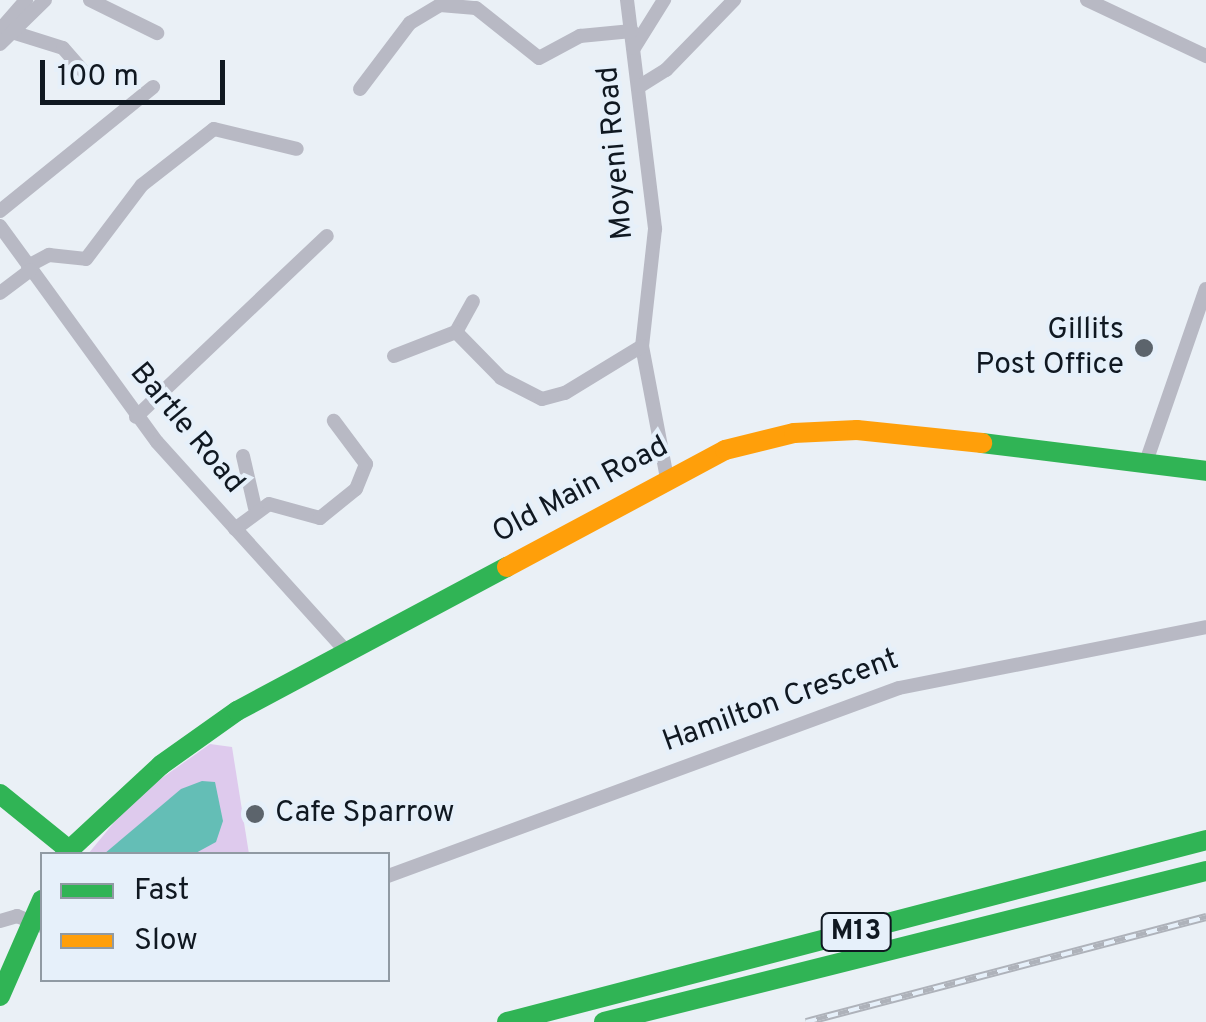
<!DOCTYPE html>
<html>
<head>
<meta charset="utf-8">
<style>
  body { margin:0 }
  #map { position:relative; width:1206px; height:1022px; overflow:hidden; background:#eaf0f6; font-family:Overpass,sans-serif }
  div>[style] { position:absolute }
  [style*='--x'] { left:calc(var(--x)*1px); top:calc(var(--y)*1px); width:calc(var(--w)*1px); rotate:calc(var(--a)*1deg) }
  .green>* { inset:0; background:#decaed }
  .water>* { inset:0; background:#64beb6 }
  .street>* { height:14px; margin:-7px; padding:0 7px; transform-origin:7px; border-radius:7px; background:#b8b9c4 }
  .fast>* { height:20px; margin:-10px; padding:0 10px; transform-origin:10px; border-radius:10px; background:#30b455 }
  .slow>* { height:20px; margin:-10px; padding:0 10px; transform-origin:10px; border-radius:10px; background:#ff9f0a }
  .rail>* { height:8px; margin-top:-4px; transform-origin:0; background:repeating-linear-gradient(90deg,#e6f0fa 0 11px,#aeb2ba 0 22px); box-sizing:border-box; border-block:2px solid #aeb2ba }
  .dots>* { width:28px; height:28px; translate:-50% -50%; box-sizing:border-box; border:5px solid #e6f0fa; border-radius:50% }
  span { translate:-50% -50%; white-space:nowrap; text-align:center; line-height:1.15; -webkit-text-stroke:8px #e6f0fa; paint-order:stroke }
  .shield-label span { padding:2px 8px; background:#e6f0fa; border:2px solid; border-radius:8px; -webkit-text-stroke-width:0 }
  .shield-label { font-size:28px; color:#101821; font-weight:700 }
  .street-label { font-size:30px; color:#101821 }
  .poi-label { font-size:30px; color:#101821 }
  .right { translate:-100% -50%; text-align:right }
  .left { translate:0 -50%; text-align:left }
  .legend { position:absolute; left:40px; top:852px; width:350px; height:130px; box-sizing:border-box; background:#e6f0fa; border:2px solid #909aa3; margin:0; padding:12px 18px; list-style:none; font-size:30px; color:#101821 }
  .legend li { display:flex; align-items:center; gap:20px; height:50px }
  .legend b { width:50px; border:2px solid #909aa3 }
  .scale { position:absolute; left:40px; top:60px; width:185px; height:45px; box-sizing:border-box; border:5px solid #101821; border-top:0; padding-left:12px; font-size:30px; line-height:35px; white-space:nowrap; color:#101821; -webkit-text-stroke:8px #e6f0fa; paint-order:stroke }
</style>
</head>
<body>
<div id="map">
  <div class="green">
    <div style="clip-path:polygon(210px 744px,232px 747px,249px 854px,88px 854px,135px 797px)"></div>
  </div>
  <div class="water">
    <div style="clip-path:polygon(202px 781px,215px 782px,223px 821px,216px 842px,194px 854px,104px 854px,181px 789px)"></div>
  </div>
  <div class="street">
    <div style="--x:90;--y:0;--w:75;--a:26.2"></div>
    <div style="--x:627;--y:0;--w:231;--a:83"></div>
    <div style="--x:655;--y:229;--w:118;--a:96.3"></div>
    <div style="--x:642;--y:346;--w:134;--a:79.3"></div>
    <div style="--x:1087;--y:0;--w:132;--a:25.2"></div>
    <div style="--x:0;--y:30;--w:40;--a:-49"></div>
    <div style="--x:12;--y:32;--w:53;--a:17.4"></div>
    <div style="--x:63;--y:48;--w:32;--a:49"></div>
    <div style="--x:0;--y:44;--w:63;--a:-44.4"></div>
    <div style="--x:634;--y:48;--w:57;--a:-58"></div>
    <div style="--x:640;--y:86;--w:31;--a:-32"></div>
    <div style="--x:666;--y:70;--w:98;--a:-45.8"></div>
    <div style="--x:360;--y:89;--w:83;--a:-52.9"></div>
    <div style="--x:410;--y:23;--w:35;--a:-31"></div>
    <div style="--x:440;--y:5;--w:36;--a:5"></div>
    <div style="--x:476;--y:8;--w:80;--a:38.4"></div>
    <div style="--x:539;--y:58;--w:47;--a:-28.2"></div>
    <div style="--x:580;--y:36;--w:52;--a:-5.5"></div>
    <div style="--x:0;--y:211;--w:197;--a:-39"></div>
    <div style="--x:0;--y:226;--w:267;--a:54"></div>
    <div style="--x:157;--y:442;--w:283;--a:47.9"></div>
    <div style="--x:28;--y:266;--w:24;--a:-28"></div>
    <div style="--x:49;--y:255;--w:37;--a:6"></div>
    <div style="--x:86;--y:259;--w:93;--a:-52.9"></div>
    <div style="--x:142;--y:185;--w:91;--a:-37.9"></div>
    <div style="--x:214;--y:129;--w:85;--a:13.5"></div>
    <div style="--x:0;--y:293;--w:38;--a:-37"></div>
    <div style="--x:456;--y:332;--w:35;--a:-61"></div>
    <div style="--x:394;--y:356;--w:66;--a:-21.2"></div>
    <div style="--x:456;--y:332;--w:64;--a:45.6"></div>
    <div style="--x:501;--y:378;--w:46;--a:27.1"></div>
    <div style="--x:542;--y:399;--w:24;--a:-15"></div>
    <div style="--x:565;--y:393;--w:90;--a:-31.4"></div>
    <div style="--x:136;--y:417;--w:263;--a:-43.5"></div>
    <div style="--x:243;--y:456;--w:53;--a:77"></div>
    <div style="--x:1147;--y:459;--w:180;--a:-70.9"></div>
    <div style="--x:235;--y:529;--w:42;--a:-36.3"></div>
    <div style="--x:269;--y:504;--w:53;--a:15.4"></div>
    <div style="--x:320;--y:518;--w:46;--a:-38.9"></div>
    <div style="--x:356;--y:489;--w:27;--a:-68"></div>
    <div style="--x:366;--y:464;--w:54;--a:-126.7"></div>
    <div style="--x:388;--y:876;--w:544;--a:-20.2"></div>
    <div style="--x:899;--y:688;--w:313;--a:-11.2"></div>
    <div style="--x:0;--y:921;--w:18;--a:-16"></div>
    <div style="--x:17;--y:916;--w:27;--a:22"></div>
  </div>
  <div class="fast">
    <div style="--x:982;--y:443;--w:226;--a:7.1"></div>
    <div style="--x:0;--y:794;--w:87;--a:39"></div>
    <div style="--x:65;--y:854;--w:131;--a:-42.8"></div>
    <div style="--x:161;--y:765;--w:93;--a:-35.4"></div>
    <div style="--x:237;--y:711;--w:306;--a:-28.1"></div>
    <div style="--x:0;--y:996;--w:105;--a:-66.4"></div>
    <div style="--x:507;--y:1022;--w:722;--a:-14.59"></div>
    <div style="--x:604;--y:1022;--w:621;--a:-14.08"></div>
  </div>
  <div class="slow">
    <div style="--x:507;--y:567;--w:247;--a:-28.2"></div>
    <div style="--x:725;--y:450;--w:71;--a:-13.8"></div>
    <div style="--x:794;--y:433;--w:63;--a:-2.7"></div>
    <div style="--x:857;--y:430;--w:126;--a:5.9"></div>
  </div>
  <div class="rail">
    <div style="--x:806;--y:1022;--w:414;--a:-14.7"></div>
  </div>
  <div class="dots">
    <div style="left:1144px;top:348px;background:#5c646c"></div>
    <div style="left:255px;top:814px;background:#5c646c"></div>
  </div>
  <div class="shield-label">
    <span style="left:856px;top:932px">M13</span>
  </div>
  <div class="street-label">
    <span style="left:617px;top:153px;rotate:-95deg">Moyeni Road</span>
    <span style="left:186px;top:429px;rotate:50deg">Bartle Road</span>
    <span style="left:581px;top:491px;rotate:-28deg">Old Main Road</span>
    <span style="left:781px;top:702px;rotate:-20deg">Hamilton Crescent</span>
  </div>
  <div class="poi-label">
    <span class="right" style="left:1124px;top:348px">Gillits<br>Post Office</span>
    <span class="left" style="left:275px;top:814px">Cafe Sparrow</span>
  </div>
  <ul class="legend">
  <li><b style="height:12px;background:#30b455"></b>Fast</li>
  <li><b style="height:12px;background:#ff9f0a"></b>Slow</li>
  </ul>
  <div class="scale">100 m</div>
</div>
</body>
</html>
